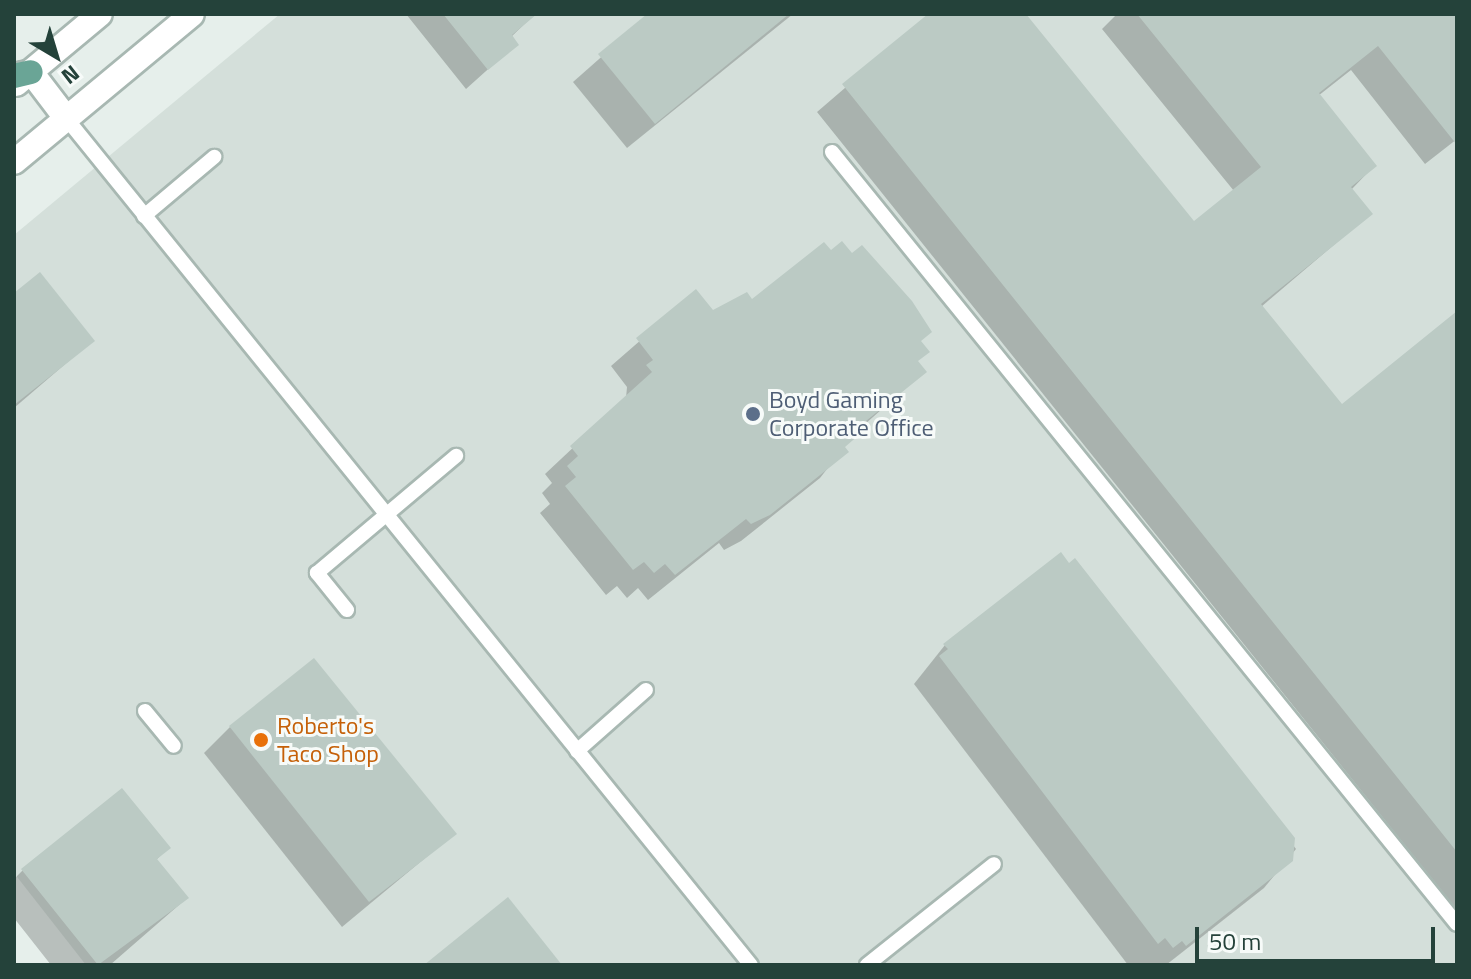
<!DOCTYPE html>
<html>
<head>
<meta charset="utf-8">
<style>
  body { margin:0 }
  #map { position:relative; width:1471px; height:979px; overflow:hidden; background:#e6efeb; font-family:"Titillium Web",sans-serif }
  div>[style] { position:absolute }
  [style*='--x'] { left:calc(var(--x)*1px); top:calc(var(--y)*1px); width:calc(var(--w)*1px); rotate:calc(var(--a)*1deg) }
  .built>* { inset:0; background:#d4dfda }
  .shadow>* { inset:0; background:#0003 }
  .building>* { inset:0; background:#bbcac4 }
  .roads { filter:drop-shadow(2px 0 #a8b8b2) drop-shadow(-2px 0 #a8b8b2) drop-shadow(0 2px #a8b8b2) drop-shadow(0 -2px #a8b8b2) }
  .lane>* { height:14px; margin:-7px; padding:0 7px; transform-origin:7px; border-radius:7px; background:#fff }
  .secondary>* { height:24px; margin:-12px; padding:0 12px; transform-origin:12px; border-radius:12px; background:#fff }
  .primary>* { height:24px; margin:-12px; padding:0 12px; transform-origin:12px; border-radius:12px; background:#6aa596 }
  .dots>* { width:22px; height:22px; translate:-50% -50%; box-sizing:border-box; border:4px solid #f7fbf9; border-radius:50% }
  span { translate:-50% -50%; white-space:nowrap; text-align:center; line-height:1.15; -webkit-text-stroke:6px #f7fbf9; paint-order:stroke }
  .service-label { font-size:24px; color:#4e5e75 }
  .left { translate:0 -50%; text-align:left }
  .food-label { font-size:24px; color:#c56008 }
  .frame { position:absolute; inset:0; border:16px solid #24423a; pointer-events:none }
  .north { position:absolute; left:16px; top:16px; width:80px; height:80px; -webkit-text-stroke:6px #f7fbf9; paint-order:stroke; rotate:142deg; font-size:22px; font-weight:700; line-height:32px; text-align:center; color:#24423a }
  .north::after { content:''; display:block; margin:auto; width:28px; height:36px; background:#24423a; clip-path:polygon(50% 0,100% 100%,50% 72%,0 100%) }
  .scale { position:absolute; left:1195px; top:927px; width:240px; height:36px; box-sizing:border-box; border:4px solid #24423a; border-top:0; padding-left:10px; font-size:24px; line-height:28px; white-space:nowrap; color:#24423a; -webkit-text-stroke:6px #f7fbf9; paint-order:stroke }
</style>
</head>
<body>
<div id="map">
  <div class="built">
    <div style="clip-path:polygon(280px 14px,1457px 14px,1457px 965px,86px 965px,14px 873px,14px 235px)"></div>
  </div>
  <div class="shadow">
    <div style="clip-path:polygon(406px 14px,535px 14px,511px 37px,516px 44px,466px 89px)"></div>
    <div style="clip-path:polygon(650px 14px,793px 14px,627px 148px,573px 82px)"></div>
    <div style="clip-path:polygon(931px 14px,1023px 14px,1193px 224px,1234px 191px,1102px 29px,1117px 14px,1457px 14px,1457px 139px,1425px 164px,1351px 70px,1318px 96px,1374px 166px,1351px 190px,1370px 214px,1261px 307px,1342px 407px,1457px 314px,1457px 910px,817px 112px)"></div>
    <div style="clip-path:polygon(696px 292px,713px 312px,752px 302px,919px 342px,916px 362px,924px 372px,856px 432px,820px 478px,741px 541px,724px 550px,719px 543px,648px 600px,638px 588px,627px 598px,617px 586px,606px 595px,540px 513px,550px 504px,542px 493px,552px 483px,545px 474px,626px 398px,627px 387px,611px 366px)"></div>
    <div style="clip-path:polygon(14px 296px,92px 341px,14px 408px)"></div>
    <div style="clip-path:polygon(1075px 561px,1296px 849px,1264px 888px,1166px 965px,1128px 965px,914px 684px,945px 645px)"></div>
    <div style="clip-path:polygon(230px 727px,454px 834px,342px 927px,204px 753px)"></div>
    <div style="clip-path:polygon(168px 848px,156px 860px,187px 898px,110px 965px,51px 965px,14px 918px,14px 879px,23px 870px)"></div>
  </div>
  <div class="building">
    <div style="clip-path:polygon(443px 14px,537px 14px,512px 35px,519px 45px,488px 70px)"></div>
    <div style="clip-path:polygon(647px 14px,789px 14px,655px 124px,598px 54px)"></div>
    <div style="clip-path:polygon(928px 14px,1026px 14px,1194px 221px,1261px 167px,1137px 14px,1457px 14px,1457px 145px,1378px 46px,1319px 93px,1377px 166px,1351px 187px,1373px 214px,1261px 304px,1342px 404px,1457px 311px,1457px 852px,842px 84px)"></div>
    <div style="clip-path:polygon(842px 241px,852px 253px,862px 245px,912px 301px,932px 332px,921px 341px,930px 352px,918px 361px,927px 372px,856px 429px,860px 434px,845px 447px,849px 452px,770px 515px,751px 524px,746px 519px,675px 575px,665px 564px,654px 573px,644px 562px,633px 570px,565px 486px,576px 477px,567px 466px,578px 456px,570px 446px,652px 372px,646px 365px,653px 360px,636px 338px,696px 289px,713px 310px,747px 292px,752px 299px,824px 242px,831px 250px)"></div>
    <div style="clip-path:polygon(40px 272px,95px 341px,14px 405px,14px 293px)"></div>
    <div style="clip-path:polygon(1061px 552px,1069px 563px,1075px 558px,1295px 838px,1293px 861px,1186px 946px,1182px 941px,1173px 948px,1165px 938px,1158px 944px,939px 656px,948px 649px,943px 644px)"></div>
    <div style="clip-path:polygon(314px 658px,457px 834px,369px 902px,229px 726px)"></div>
    <div style="clip-path:polygon(122px 788px,171px 848px,157px 859px,189px 898px,98px 965px,21px 869px)"></div>
    <div style="clip-path:polygon(508px 897px,562px 965px,424px 965px)"></div>
  </div>
  <div class="roads">
    <div class="lane">
      <div style="--x:66;--y:118;--w:1089;--a:51.04"></div>
      <div style="--x:832;--y:152;--w:993;--a:51.01"></div>
      <div style="--x:144;--y:216;--w:92;--a:-40.1"></div>
      <div style="--x:347;--y:610;--w:48;--a:-129"></div>
      <div style="--x:317;--y:573;--w:182;--a:-40.1"></div>
      <div style="--x:145;--y:711;--w:45;--a:50.4"></div>
      <div style="--x:577;--y:751;--w:92;--a:-41.5"></div>
      <div style="--x:867;--y:965;--w:162;--a:-38.5"></div>
    </div>
    <div class="secondary">
      <div style="--x:31;--y:72;--w:58;--a:52.7"></div>
      <div style="--x:16;--y:84;--w:109;--a:-39.8"></div>
      <div style="--x:14;--y:162;--w:231;--a:-39.7"></div>
    </div>
    <div class="primary">
      <div style="--x:14;--y:76;--w:17;--a:-13"></div>
    </div>
  </div>
  <div class="dots">
    <div style="left:753px;top:414px;background:#5c6f8a"></div>
    <div style="left:261px;top:740px;background:#e8710a"></div>
  </div>
  <div class="service-label">
    <span class="left" style="left:769px;top:414px">Boyd Gaming<br>Corporate Office</span>
  </div>
  <div class="food-label">
    <span class="left" style="left:277px;top:740px">Roberto's<br>Taco Shop</span>
  </div>
  <div class="frame"></div>
  <div class="north">N</div>
  <div class="scale">50 m</div>
</div>
</body>
</html>
